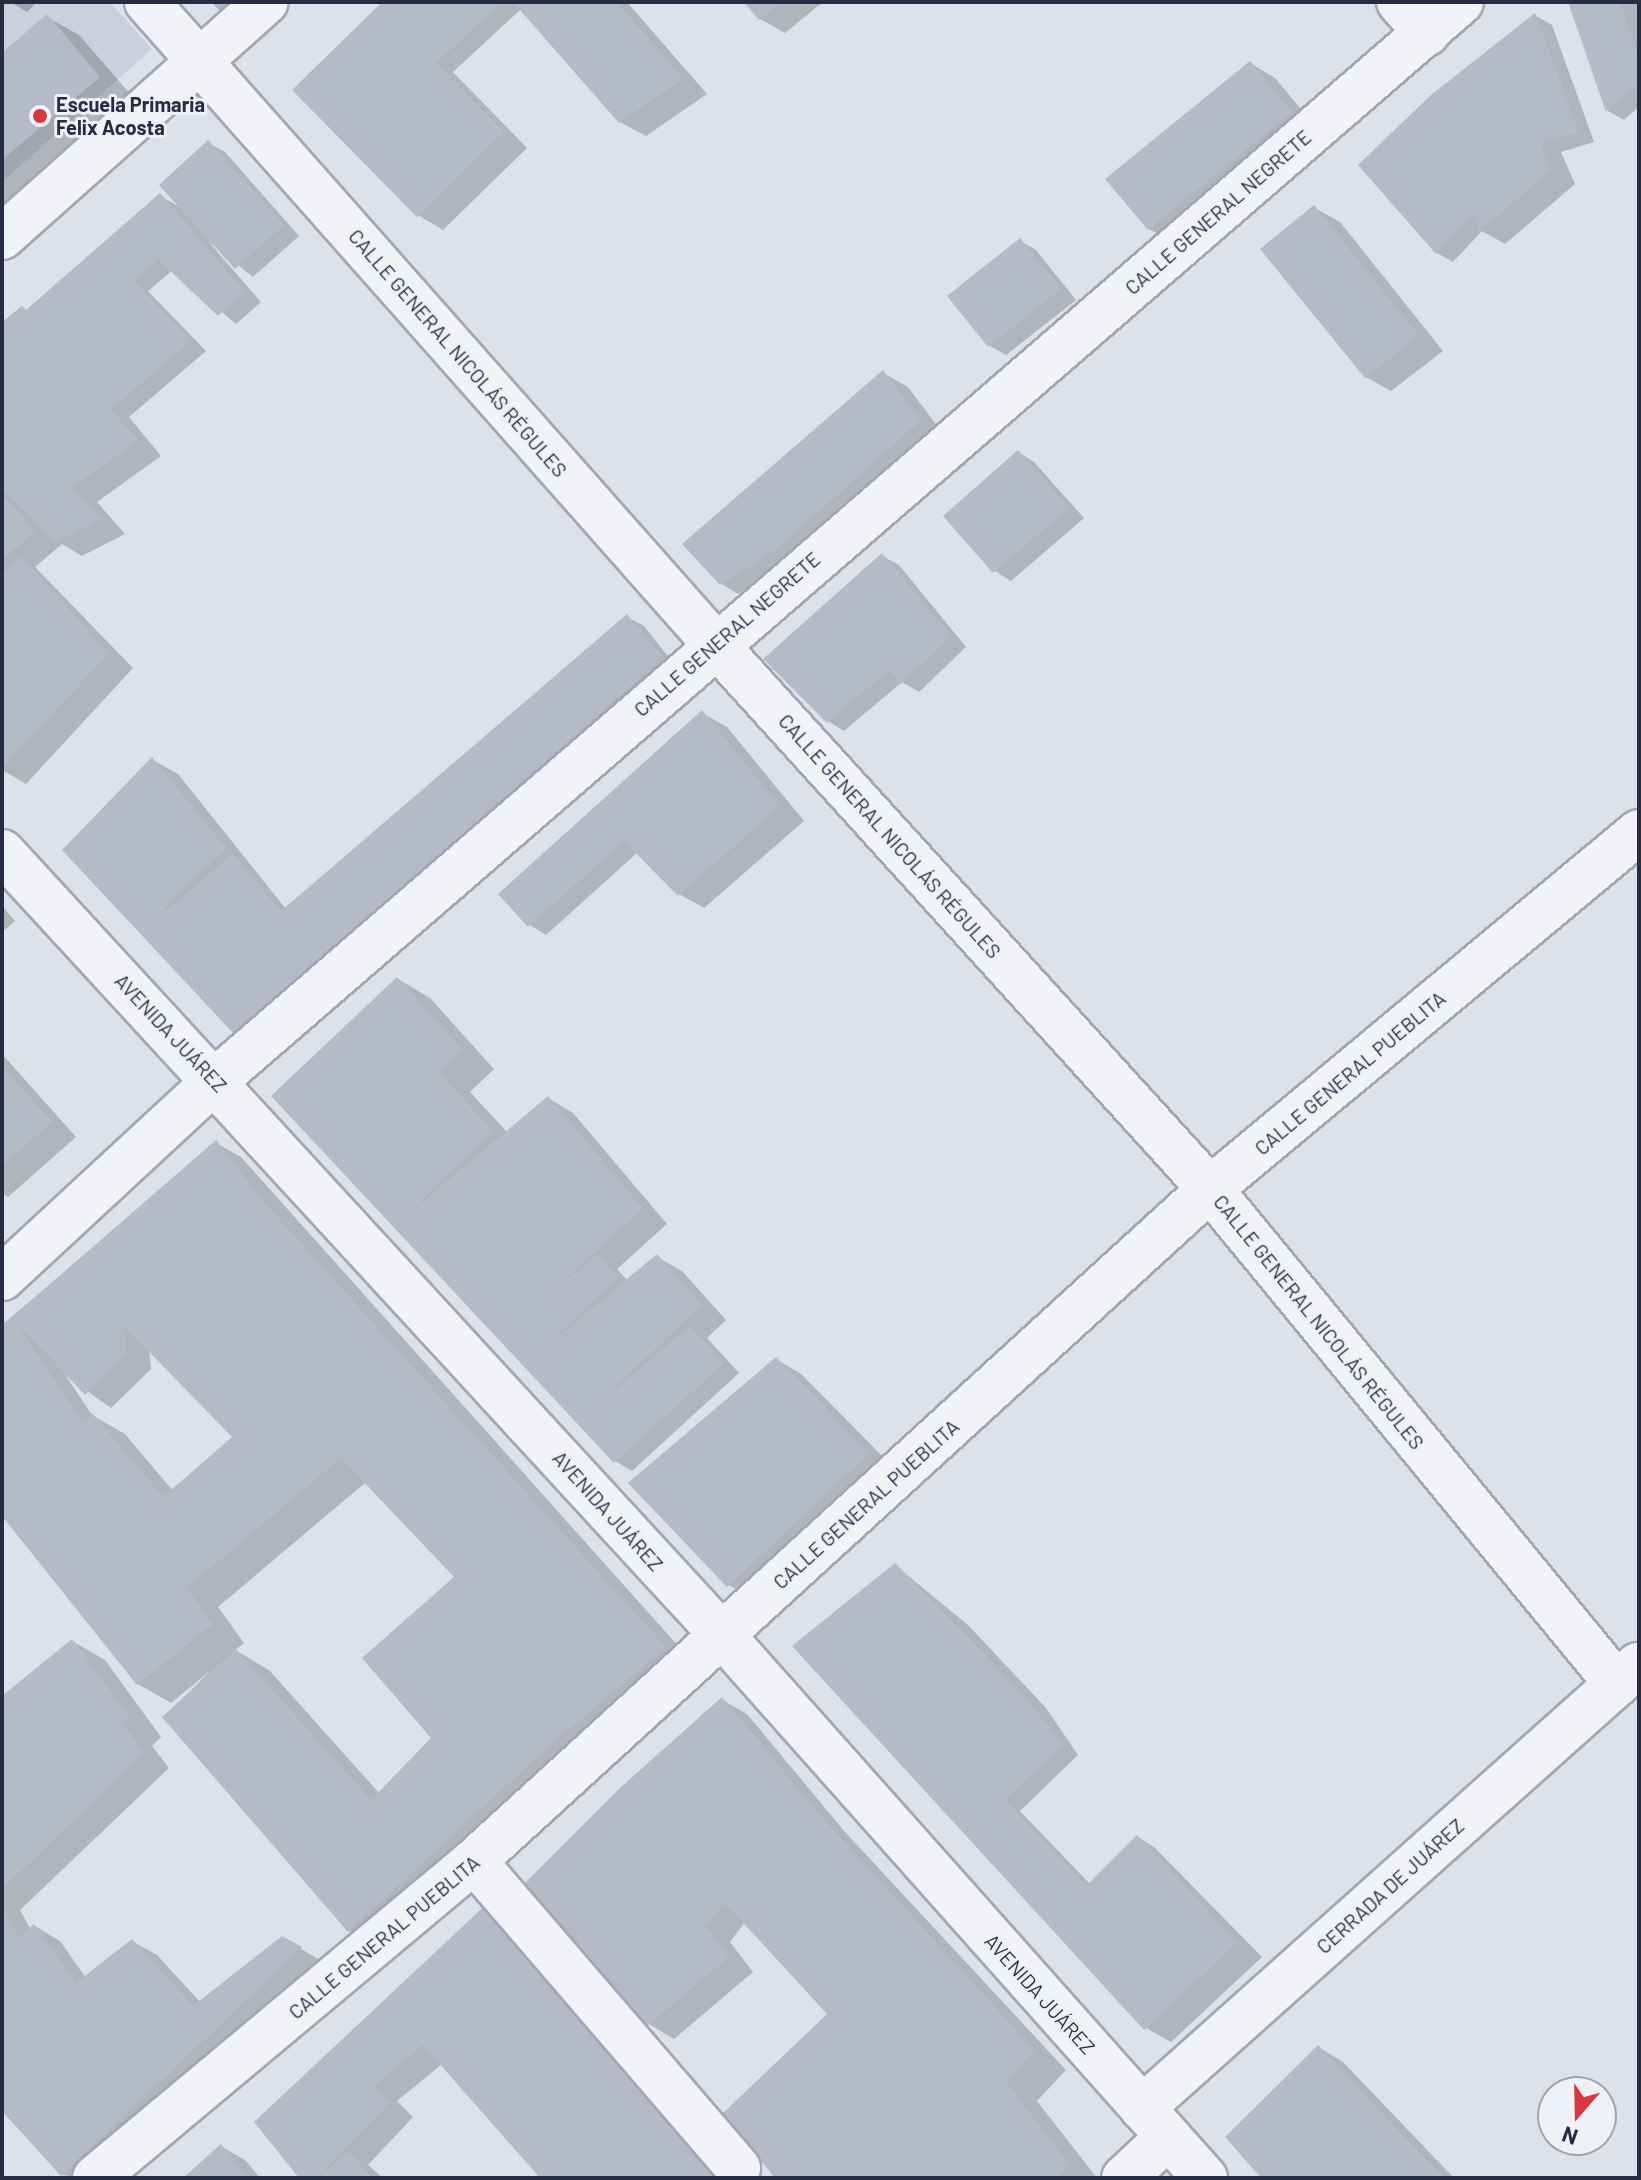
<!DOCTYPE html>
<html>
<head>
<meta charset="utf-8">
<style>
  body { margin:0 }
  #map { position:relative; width:1641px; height:2180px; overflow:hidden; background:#dee1e9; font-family:Barlow,sans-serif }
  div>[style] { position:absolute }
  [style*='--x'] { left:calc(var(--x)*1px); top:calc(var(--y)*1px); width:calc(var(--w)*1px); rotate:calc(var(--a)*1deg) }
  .built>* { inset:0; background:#ccd0dc }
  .shadow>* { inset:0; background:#0003 }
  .building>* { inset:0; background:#b5bac7 }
  .roads { filter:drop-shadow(2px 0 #a3a7b4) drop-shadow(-2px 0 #a3a7b4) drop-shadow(0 2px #a3a7b4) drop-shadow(0 -2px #a3a7b4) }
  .minor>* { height:44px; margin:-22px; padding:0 22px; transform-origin:22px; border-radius:22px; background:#f1f3f7 }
  .dots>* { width:22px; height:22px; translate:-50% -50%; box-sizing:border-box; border:4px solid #eef1f7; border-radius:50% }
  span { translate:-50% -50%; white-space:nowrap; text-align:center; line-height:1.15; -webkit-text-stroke:6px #eef1f7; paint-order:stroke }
  .poi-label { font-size:20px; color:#262d42; font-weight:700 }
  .left { translate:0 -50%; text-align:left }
  .street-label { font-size:20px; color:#262d42 }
  .frame { position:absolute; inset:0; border:4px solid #262d42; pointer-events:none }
  .north { position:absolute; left:1537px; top:2076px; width:80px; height:80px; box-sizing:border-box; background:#eef1f7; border:2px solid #9ea3af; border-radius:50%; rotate:200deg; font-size:22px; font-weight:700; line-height:32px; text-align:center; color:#262d42 }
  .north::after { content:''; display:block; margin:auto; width:28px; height:36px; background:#db363d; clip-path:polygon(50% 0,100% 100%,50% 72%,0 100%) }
</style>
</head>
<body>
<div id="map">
  <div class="built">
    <div style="clip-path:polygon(2px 2px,110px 2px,152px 49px,2px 182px)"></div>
  </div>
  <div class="shadow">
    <div style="clip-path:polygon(10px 2px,37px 2px,27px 12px)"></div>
    <div style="clip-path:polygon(211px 2px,269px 2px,223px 14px)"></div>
    <div style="clip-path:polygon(385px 2px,627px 2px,707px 94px,646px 136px,620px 122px,521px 9px,453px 72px,527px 148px,443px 230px,418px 215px)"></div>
    <div style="clip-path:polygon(747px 2px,823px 2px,785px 33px,760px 19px)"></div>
    <div style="clip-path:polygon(1570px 2px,1639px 2px,1639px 107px,1624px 120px,1608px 111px)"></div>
    <div style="clip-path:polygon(1536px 16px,1552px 25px,1594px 142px,1561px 152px,1575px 184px,1505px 244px,1482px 231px,1453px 262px,1437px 253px)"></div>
    <div style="clip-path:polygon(47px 17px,79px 35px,132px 96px,2px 205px,2px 56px)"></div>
    <div style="clip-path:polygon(1250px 63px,1275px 78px,1316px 127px,1174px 243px,1149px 229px)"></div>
    <div style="clip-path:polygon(208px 143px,225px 152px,299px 236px,253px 277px,208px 241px,261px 302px,236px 324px,173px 270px,148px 291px,206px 351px,129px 417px,161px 456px,97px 502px,125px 534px,82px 556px,62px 544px,35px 567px,133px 668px,26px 784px,2px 770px,2px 325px,28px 311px,160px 196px,182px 208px)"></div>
    <div style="clip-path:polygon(1315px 208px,1340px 222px,1443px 351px,1391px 391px,1366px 377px)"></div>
    <div style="clip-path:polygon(1020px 241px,1036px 250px,1076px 300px,1006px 355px,990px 346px)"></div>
    <div style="clip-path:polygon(883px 373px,908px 387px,944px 435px,795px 558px,738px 594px,722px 584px,685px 544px)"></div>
    <div style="clip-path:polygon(1018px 452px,1034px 462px,1084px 518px,1011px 581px,995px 571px)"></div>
    <div style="clip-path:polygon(882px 556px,899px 565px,966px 647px,919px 692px,902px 682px,844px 731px,828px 721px)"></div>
    <div style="clip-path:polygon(627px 617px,644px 626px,678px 669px,252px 1042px,235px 1033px,65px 850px,153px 760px,178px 774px,286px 909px)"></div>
    <div style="clip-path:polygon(702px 713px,727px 727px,804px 821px,704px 908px,679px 894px,638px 852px,546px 935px,530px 925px)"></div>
    <div style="clip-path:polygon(2px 906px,15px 921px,2px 932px)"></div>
    <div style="clip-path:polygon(398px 979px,430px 998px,494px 1069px,470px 1092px,508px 1133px,548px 1098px,573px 1113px,667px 1224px,617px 1269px,628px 1281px,657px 1257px,682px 1271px,726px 1320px,707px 1338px,739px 1373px,632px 1471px,615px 1461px,395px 1225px)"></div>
    <div style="clip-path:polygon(2px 1054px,76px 1137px,8px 1197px,2px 1193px)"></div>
    <div style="clip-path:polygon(evenodd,216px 1143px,241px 1157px,697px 1667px,382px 1949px,350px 1931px,165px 1717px,210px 1671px,171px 1703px,138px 1684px,2px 1513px,2px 1325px,216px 1143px,149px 1349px,236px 1437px,173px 1491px,125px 1434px,92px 1415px,66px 1376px,111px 1408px,151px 1369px,149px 1349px,216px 1143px,366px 1482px,458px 1577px,434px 1738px,380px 1794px,269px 1670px,235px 1650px,244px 1643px,218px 1607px,366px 1482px)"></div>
    <div style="clip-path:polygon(776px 1359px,801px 1374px,894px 1468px,754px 1600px,729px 1585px)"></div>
    <div style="clip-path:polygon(895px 1565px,968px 1625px,1046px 1708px,1078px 1755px,1020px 1811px,1090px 1884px,1138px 1837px,1154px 1847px,1262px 1957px,1171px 2042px,1146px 2028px,923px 1787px)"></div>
    <div style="clip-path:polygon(72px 1641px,105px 1660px,161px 1737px,152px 1746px,169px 1768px,20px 1910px,31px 1930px,35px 1926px,60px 1941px,86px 1978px,132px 1941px,157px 1955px,201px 2003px,282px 1938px,325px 1963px,85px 2178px,62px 2175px,2px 2108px,2px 1698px)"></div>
    <div style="clip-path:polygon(722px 1700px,747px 1714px,845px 1832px,1066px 2070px,1037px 2101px,1097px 2178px,778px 2178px,830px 2014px,745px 1922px,730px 1942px,753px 1972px,674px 2039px,649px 2024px)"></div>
    <div style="clip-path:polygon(493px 1901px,543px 2178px,442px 2064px,397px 2101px,413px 2117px,368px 2165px,383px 2178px,301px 2178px)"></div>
    <div style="clip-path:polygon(1318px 2047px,1343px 2062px,1454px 2178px,1265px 2178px)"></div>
    <div style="clip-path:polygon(221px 2146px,246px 2161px,260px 2178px,186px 2178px)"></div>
  </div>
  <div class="building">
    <div style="clip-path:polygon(382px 2px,502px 2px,436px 63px,504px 132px,417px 217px,292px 90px)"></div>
    <div style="clip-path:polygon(513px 2px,617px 2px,683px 79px,619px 123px)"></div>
    <div style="clip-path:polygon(744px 2px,781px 2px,759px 20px)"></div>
    <div style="clip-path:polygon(1568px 2px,1620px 2px,1639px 58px,1639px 83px,1606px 112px)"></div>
    <div style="clip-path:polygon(1535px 13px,1579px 132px,1540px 144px,1551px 170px,1479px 232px,1473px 214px,1436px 254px,1358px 165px,1431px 95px)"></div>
    <div style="clip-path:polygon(47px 14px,100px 77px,2px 160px,2px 53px)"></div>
    <div style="clip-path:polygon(1250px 61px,1292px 112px,1148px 230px,1105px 179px)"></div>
    <div style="clip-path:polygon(208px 140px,284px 225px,235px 269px,159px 185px)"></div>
    <div style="clip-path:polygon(160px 193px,245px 292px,218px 316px,148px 250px,158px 260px,133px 280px,191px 341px,111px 409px,138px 441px,73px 487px,102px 519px,56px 543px,2px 489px,2px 322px,22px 306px,26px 310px)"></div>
    <div style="clip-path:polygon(1314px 205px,1419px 336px,1365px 378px,1260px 249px)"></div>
    <div style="clip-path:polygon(1020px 238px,1061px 289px,988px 347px,947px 296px)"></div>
    <div style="clip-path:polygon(883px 370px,921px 420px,776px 550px,720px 585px,682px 544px)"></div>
    <div style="clip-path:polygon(1018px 450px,1069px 508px,993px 573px,943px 516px)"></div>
    <div style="clip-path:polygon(2px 494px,36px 531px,2px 560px)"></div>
    <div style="clip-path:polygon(882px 553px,951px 636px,901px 684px,877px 657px,888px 671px,827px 723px,763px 659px)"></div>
    <div style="clip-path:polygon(21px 556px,109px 653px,2px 768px,2px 574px)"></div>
    <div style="clip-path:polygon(627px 614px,663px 658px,234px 1034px,62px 850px,152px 757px,226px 848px,146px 927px,233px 854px,281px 911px)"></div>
    <div style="clip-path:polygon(702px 710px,780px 806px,678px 896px,624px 841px,528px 927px,498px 894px)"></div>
    <div style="clip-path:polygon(397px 977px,463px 1050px,439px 1072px,493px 1131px,401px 1220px,548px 1096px,643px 1209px,539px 1303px,598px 1254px,618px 1278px,535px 1356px,657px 1254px,702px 1305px,588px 1412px,690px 1326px,724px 1363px,614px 1463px,271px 1096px)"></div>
    <div style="clip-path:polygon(2px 1066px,52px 1122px,2px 1166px)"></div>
    <div style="clip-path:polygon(216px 1140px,263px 1201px,666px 1647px,547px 1748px,348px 1932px,162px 1717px,236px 1649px,371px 1800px,431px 1738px,362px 1658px,454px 1577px,341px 1458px,187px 1588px,213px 1624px,137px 1685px,2px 1516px,2px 1325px,12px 1317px,82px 1421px,92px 1413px,163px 1497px,232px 1437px,124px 1326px,126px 1354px,85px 1395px,12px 1317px)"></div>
    <div style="clip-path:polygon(776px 1357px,870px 1453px,727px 1587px,628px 1483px)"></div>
    <div style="clip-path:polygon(895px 1563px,1022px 1693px,1063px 1745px,994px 1811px,1006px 1801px,1086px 1886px,1137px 1835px,1238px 1942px,1144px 2030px,792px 1646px)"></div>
    <div style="clip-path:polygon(72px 1639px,130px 1717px,123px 1724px,145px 1753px,2px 1889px,2px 1696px)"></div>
    <div style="clip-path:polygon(722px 1697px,820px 1815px,1035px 2051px,1006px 2082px,1070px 2165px,1056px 2178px,775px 2178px,722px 2114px,827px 2014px,725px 1903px,706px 1926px,729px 1957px,647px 2026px,525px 1883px,620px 1788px)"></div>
    <div style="clip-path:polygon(492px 1899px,722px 2178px,540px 2178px,423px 2045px,374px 2086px,390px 2102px,317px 2178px,299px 2178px,254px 2122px)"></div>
    <div style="clip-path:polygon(2px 1905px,19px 1938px,34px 1924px,76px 1983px,132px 1939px,193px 2006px,282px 1936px,302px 1947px,61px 2176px,2px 2111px)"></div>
    <div style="clip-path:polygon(1318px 2045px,1397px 2129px,1444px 2178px,1261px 2178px,1225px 2137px)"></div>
    <div style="clip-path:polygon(221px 2144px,248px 2178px,183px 2178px)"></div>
    <div style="clip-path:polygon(349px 2151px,372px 2178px,318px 2178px)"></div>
  </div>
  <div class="roads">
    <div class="minor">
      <div style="--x:147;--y:2;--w:857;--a:48.5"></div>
      <div style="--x:715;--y:644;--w:736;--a:47.75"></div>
      <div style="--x:1210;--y:1189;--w:641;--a:50.57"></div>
      <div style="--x:1399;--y:2;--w:42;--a:47.9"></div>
      <div style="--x:2;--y:237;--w:353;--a:-41.7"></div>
      <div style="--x:2;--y:852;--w:1064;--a:47.4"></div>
      <div style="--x:722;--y:1635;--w:727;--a:48.35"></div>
      <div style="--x:2;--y:1278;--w:292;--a:-42.8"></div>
      <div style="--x:216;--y:1080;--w:1647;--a:-40.89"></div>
      <div style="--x:474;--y:1861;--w:405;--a:49.3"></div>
      <div style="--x:1142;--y:2108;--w:665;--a:-41.77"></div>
      <div style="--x:95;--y:2178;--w:494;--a:-39.9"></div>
      <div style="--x:474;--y:1861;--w:997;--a:-42.4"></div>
      <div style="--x:1210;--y:1189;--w:558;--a:-39.77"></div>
      <div style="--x:1124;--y:2178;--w:60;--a:-43"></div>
    </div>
  </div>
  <div class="dots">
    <div style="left:40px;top:116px;background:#db363d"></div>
  </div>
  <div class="poi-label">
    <span class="left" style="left:56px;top:116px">Escuela Primaria<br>Felix Acosta</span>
  </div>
  <div class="street-label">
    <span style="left:1218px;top:212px;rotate:-41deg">CALLE GENERAL NEGRETE</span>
    <span style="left:458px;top:353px;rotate:49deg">CALLE GENERAL NICOLÁS RÉGULES</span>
    <span style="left:727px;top:634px;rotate:-41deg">CALLE GENERAL NEGRETE</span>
    <span style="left:890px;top:836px;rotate:48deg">CALLE GENERAL NICOLÁS RÉGULES</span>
    <span style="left:171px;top:1033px;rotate:47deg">AVENIDA JUÁREZ</span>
    <span style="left:1350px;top:1073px;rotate:-40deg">CALLE GENERAL PUEBLITA</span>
    <span style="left:1319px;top:1322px;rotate:51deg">CALLE GENERAL NICOLÁS RÉGULES</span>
    <span style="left:866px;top:1504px;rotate:-42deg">CALLE GENERAL PUEBLITA</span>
    <span style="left:608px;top:1511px;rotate:48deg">AVENIDA JUÁREZ</span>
    <span style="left:1390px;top:1886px;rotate:-42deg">CERRADA DE JUÁREZ</span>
    <span style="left:384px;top:1937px;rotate:-40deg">CALLE GENERAL PUEBLITA</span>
    <span style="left:1040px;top:1994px;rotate:48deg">AVENIDA JUÁREZ</span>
  </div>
  <div class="frame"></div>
  <div class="north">N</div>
</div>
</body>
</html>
